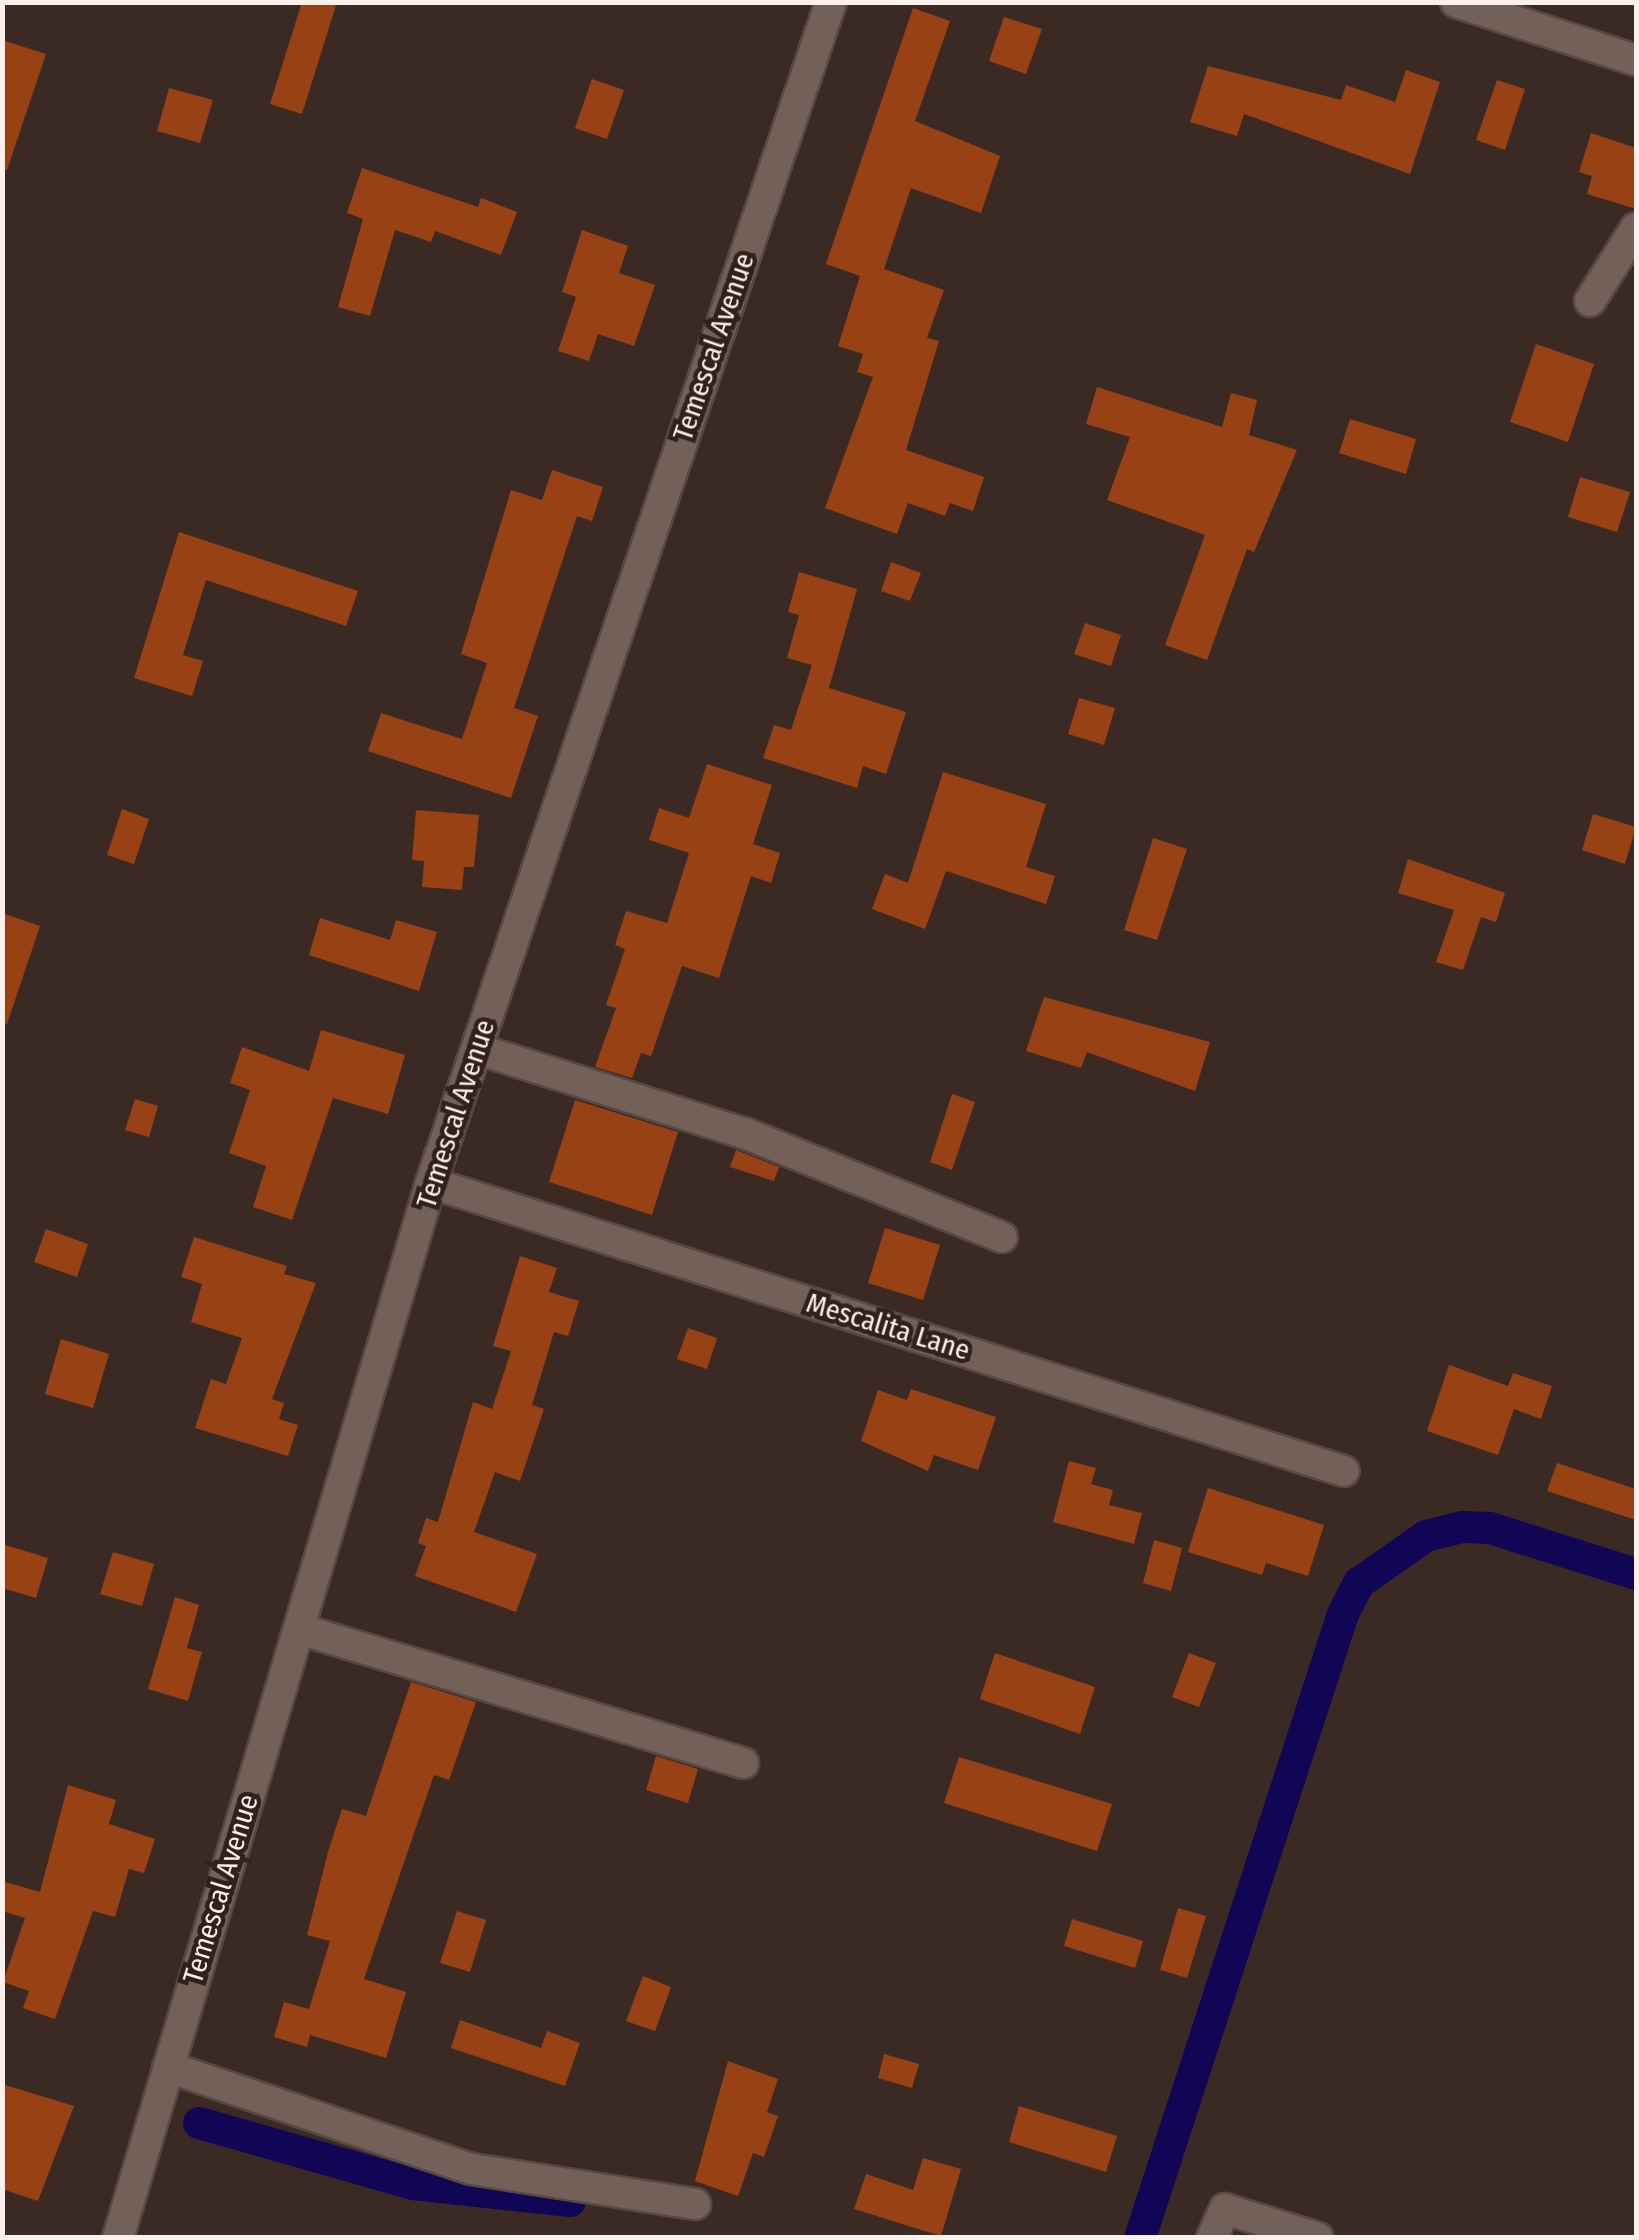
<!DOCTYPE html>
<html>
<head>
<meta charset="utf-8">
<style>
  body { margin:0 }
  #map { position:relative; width:1639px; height:2240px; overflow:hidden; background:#3b2a23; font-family:"Fira Sans Condensed",sans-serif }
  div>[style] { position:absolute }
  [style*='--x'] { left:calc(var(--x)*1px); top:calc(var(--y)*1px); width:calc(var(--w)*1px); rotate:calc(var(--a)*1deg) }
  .canal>* { height:32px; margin:-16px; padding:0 16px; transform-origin:16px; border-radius:16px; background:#110655 }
  .building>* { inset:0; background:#984115 }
  .roads { filter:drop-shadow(2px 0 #564842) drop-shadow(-2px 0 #564842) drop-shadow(0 2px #564842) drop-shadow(0 -2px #564842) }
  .minor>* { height:30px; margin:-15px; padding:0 15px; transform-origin:15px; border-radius:15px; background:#736058 }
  span { translate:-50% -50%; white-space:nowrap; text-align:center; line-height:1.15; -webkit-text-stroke:9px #31211a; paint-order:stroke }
  .street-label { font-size:28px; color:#fbf0eb }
  .frame { position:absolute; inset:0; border:5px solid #fbf0eb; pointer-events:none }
</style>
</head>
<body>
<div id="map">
  <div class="canal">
    <div style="--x:199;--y:2123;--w:223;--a:15.9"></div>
    <div style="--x:413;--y:2184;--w:158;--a:6.2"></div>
    <div style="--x:1140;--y:2238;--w:656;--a:-71.98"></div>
    <div style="--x:1343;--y:1614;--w:35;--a:-63"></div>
    <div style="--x:1359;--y:1583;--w:82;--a:-35"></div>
    <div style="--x:1426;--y:1536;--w:38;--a:-14"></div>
    <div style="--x:1463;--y:1527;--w:27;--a:2"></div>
    <div style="--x:1490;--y:1528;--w:153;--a:17.5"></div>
  </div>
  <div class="building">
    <div style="clip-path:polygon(302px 2px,337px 2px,302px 114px,270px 104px)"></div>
    <div style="clip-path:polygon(913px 8px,950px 21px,915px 121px,1000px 156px,981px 213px,911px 188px,884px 269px,944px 290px,927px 338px,939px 341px,906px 450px,984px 477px,973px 511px,950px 503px,945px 516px,908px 503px,897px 534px,825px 508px,873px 377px,857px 372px,863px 354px,838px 346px,860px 276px,826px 264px)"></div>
    <div style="clip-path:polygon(1004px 17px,1042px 29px,1026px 74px,989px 61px)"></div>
    <div style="clip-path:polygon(2px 40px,46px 54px,7px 170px,2px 170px)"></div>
    <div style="clip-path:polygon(1208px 66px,1341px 100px,1346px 85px,1395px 102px,1406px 70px,1440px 82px,1410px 174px,1244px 114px,1237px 136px,1190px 122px)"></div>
    <div style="clip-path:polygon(592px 79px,624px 90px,607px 139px,575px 128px)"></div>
    <div style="clip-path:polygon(1497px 80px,1525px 89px,1505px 150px,1476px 140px)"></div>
    <div style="clip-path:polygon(169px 88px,213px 100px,200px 143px,157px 131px)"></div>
    <div style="clip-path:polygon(1591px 133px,1636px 148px,1636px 209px,1587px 194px,1592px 176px,1579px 172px)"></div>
    <div style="clip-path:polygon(362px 168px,478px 207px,481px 198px,517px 212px,501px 255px,435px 231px,431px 242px,395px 230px,370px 316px,338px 307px,363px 219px,347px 213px)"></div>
    <div style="clip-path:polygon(582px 230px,628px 246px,619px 273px,655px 285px,634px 346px,598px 334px,589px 361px,558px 351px,576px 297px,562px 292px)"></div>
    <div style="clip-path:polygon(1536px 344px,1594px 364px,1568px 442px,1510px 422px)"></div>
    <div style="clip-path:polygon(1097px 387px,1222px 427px,1231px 393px,1257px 400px,1249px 435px,1297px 450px,1254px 552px,1247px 549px,1207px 660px,1165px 645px,1205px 535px,1107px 500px,1130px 437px,1086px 424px)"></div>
    <div style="clip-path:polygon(1350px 419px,1416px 439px,1406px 474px,1339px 453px)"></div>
    <div style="clip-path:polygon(552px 470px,603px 487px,592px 521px,577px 516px,514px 708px,538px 716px,511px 798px,368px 751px,381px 713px,462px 739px,487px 663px,461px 654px,511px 490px,542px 500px)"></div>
    <div style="clip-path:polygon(1580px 477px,1630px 492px,1617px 532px,1568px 517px)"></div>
    <div style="clip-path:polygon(179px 532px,358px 591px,346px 626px,206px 580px,183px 655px,203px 661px,192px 696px,134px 678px)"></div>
    <div style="clip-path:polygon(891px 562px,921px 573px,910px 601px,881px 591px)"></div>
    <div style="clip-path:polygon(799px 572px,857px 589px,829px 688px,906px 712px,886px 774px,863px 766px,857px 788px,763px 758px,774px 725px,791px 730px,812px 665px,787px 658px,799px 615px,788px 612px)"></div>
    <div style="clip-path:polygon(1085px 623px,1121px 635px,1111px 666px,1074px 654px)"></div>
    <div style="clip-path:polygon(1079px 698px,1115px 708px,1104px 745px,1068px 734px)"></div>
    <div style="clip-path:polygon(707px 764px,772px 785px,753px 844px,780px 853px,771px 883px,751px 876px,719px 978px,682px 966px,651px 1056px,641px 1053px,632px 1078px,595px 1067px,616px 1008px,606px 1005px,625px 949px,615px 945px,626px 911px,667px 923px,689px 853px,649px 840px,659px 808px,689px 818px)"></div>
    <div style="clip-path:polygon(943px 772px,1046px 804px,1026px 867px,1055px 876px,1046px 904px,946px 871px,925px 929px,872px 909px,885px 874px,908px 883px)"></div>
    <div style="clip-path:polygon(122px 809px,149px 819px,134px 864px,107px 855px)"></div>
    <div style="clip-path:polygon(416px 810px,479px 815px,474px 867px,464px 867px,462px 890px,422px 887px,424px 861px,412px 860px)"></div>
    <div style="clip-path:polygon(1593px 814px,1636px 827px,1625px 864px,1582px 850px)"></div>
    <div style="clip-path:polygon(1153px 838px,1187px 849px,1157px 940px,1124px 930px)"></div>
    <div style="clip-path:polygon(1408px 859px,1505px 893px,1496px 922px,1481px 917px,1463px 970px,1436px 962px,1454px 910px,1398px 893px)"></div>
    <div style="clip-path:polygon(2px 913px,40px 926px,7px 1024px,2px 1023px)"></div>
    <div style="clip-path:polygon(320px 918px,390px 940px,396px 920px,437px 932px,419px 991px,309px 955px)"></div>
    <div style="clip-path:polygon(1044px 997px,1210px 1042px,1195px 1091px,1087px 1052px,1081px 1068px,1026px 1051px)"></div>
    <div style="clip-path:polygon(321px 1030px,405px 1055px,388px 1114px,333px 1098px,292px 1220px,253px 1207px,266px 1166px,229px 1153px,250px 1090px,230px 1083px,242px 1047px,309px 1071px)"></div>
    <div style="clip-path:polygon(952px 1094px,975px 1102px,952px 1170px,930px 1162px)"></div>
    <div style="clip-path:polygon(135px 1099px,158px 1106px,149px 1137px,125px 1130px)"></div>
    <div style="clip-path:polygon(575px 1100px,678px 1132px,652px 1215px,549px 1182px)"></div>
    <div style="clip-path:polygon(736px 1150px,779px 1167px,774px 1181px,730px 1167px)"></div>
    <div style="clip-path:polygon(885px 1228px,940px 1245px,923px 1300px,868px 1283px)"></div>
    <div style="clip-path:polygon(46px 1229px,88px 1244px,77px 1277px,34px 1262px)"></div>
    <div style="clip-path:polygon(194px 1237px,287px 1266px,284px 1274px,316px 1283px,272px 1399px,284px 1403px,279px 1419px,298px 1425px,288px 1456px,195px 1428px,211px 1379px,226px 1384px,242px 1338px,191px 1322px,202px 1284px,181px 1277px)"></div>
    <div style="clip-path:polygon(520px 1256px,557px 1268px,549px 1292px,579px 1301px,568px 1336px,554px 1332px,532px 1405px,544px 1409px,520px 1481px,495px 1472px,474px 1532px,537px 1554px,516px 1612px,415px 1576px,426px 1546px,418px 1543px,426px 1518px,438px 1522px,473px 1402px,492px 1409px,511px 1351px,493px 1346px)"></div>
    <div style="clip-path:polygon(688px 1328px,717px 1338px,707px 1369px,677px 1359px)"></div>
    <div style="clip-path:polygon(61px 1339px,109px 1354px,93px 1408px,45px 1394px)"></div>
    <div style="clip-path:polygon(1449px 1365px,1508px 1386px,1513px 1373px,1552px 1386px,1541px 1419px,1514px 1409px,1498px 1455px,1427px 1431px)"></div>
    <div style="clip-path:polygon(911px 1389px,996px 1417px,978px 1470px,934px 1455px,928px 1471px,861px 1441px,878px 1390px,907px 1400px)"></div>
    <div style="clip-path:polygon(1069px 1461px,1096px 1468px,1091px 1484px,1113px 1490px,1109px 1505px,1142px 1513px,1134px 1544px,1053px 1522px)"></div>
    <div style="clip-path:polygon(1557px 1463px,1636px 1489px,1636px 1520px,1547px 1491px)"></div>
    <div style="clip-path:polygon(1208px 1488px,1324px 1525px,1308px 1576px,1266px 1563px,1262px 1575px,1188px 1552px)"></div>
    <div style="clip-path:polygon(1154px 1540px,1182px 1548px,1171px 1591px,1143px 1583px)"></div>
    <div style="clip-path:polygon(2px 1544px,48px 1558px,36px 1598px,2px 1588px)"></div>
    <div style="clip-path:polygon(113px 1552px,154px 1564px,142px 1606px,100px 1594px)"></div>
    <div style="clip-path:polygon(175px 1597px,199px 1605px,187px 1648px,202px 1652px,188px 1701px,148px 1689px)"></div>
    <div style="clip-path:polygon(995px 1653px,1095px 1687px,1080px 1734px,980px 1699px)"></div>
    <div style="clip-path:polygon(1189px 1653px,1216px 1663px,1199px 1707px,1172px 1697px)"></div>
    <div style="clip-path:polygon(411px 1682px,476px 1702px,449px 1780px,434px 1775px,364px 1979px,406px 1992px,386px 2058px,310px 2035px,307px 2047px,274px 2037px,284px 2002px,309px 2009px,330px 1941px,307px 1935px,328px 1852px,342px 1809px,366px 1816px)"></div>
    <div style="clip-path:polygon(656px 1756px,698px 1769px,688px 1803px,646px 1790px)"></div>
    <div style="clip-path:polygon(959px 1757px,1112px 1804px,1097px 1851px,944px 1803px)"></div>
    <div style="clip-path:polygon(68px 1785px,116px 1800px,109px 1824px,155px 1839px,144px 1873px,129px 1869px,115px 1917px,93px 1911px,55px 2019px,23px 2008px,29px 1991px,3px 1982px,25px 1918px,2px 1911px,2px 1881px,40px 1892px)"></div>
    <div style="clip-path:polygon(1178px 1908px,1206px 1916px,1187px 1978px,1160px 1970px)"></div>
    <div style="clip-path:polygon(457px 1911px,486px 1920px,470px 1972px,440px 1963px)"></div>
    <div style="clip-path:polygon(1072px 1919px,1143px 1941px,1135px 1968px,1064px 1946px)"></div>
    <div style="clip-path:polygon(643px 1976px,671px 1987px,655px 2031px,626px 2021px)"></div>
    <div style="clip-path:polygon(460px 2020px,541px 2048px,547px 2031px,580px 2043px,565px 2086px,451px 2048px)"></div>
    <div style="clip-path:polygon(884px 2054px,919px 2064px,912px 2088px,878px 2078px)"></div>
    <div style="clip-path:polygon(728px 2061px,778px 2079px,767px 2112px,778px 2116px,764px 2157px,753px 2153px,738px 2196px,695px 2181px)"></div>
    <div style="clip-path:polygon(2px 2084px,74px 2106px,38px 2201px,2px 2189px)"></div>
    <div style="clip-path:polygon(1019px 2106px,1117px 2136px,1106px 2172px,1009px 2142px)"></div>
    <div style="clip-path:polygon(923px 2158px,961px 2169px,941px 2236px,854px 2209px,866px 2174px,913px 2190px)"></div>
  </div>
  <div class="roads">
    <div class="minor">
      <div style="--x:1456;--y:2;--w:189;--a:17.9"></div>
      <div style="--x:1590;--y:301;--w:86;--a:-57.8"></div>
      <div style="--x:477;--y:1049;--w:280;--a:17.5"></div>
      <div style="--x:744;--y:1133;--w:278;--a:22"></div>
      <div style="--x:431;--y:1183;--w:957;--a:17.51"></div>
      <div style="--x:299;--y:1629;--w:464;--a:16.8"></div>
      <div style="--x:168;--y:2067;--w:320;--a:18.6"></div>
      <div style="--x:471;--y:2169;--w:227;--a:8.9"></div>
      <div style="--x:118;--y:2238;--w:1100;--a:-73.48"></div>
      <div style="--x:431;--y:1183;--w:1247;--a:-71.29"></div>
      <div style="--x:1212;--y:2238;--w:32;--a:-66"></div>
      <div style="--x:1225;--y:2209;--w:97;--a:17.3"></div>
    </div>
  </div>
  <div class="street-label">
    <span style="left:714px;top:347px;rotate:-71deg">Temescal Avenue</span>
    <span style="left:456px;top:1114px;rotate:-72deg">Temescal Avenue</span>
    <span style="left:888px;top:1327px;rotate:17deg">Mescalita Lane</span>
    <span style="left:221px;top:1889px;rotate:-73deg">Temescal Avenue</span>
  </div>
  <div class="frame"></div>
</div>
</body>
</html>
